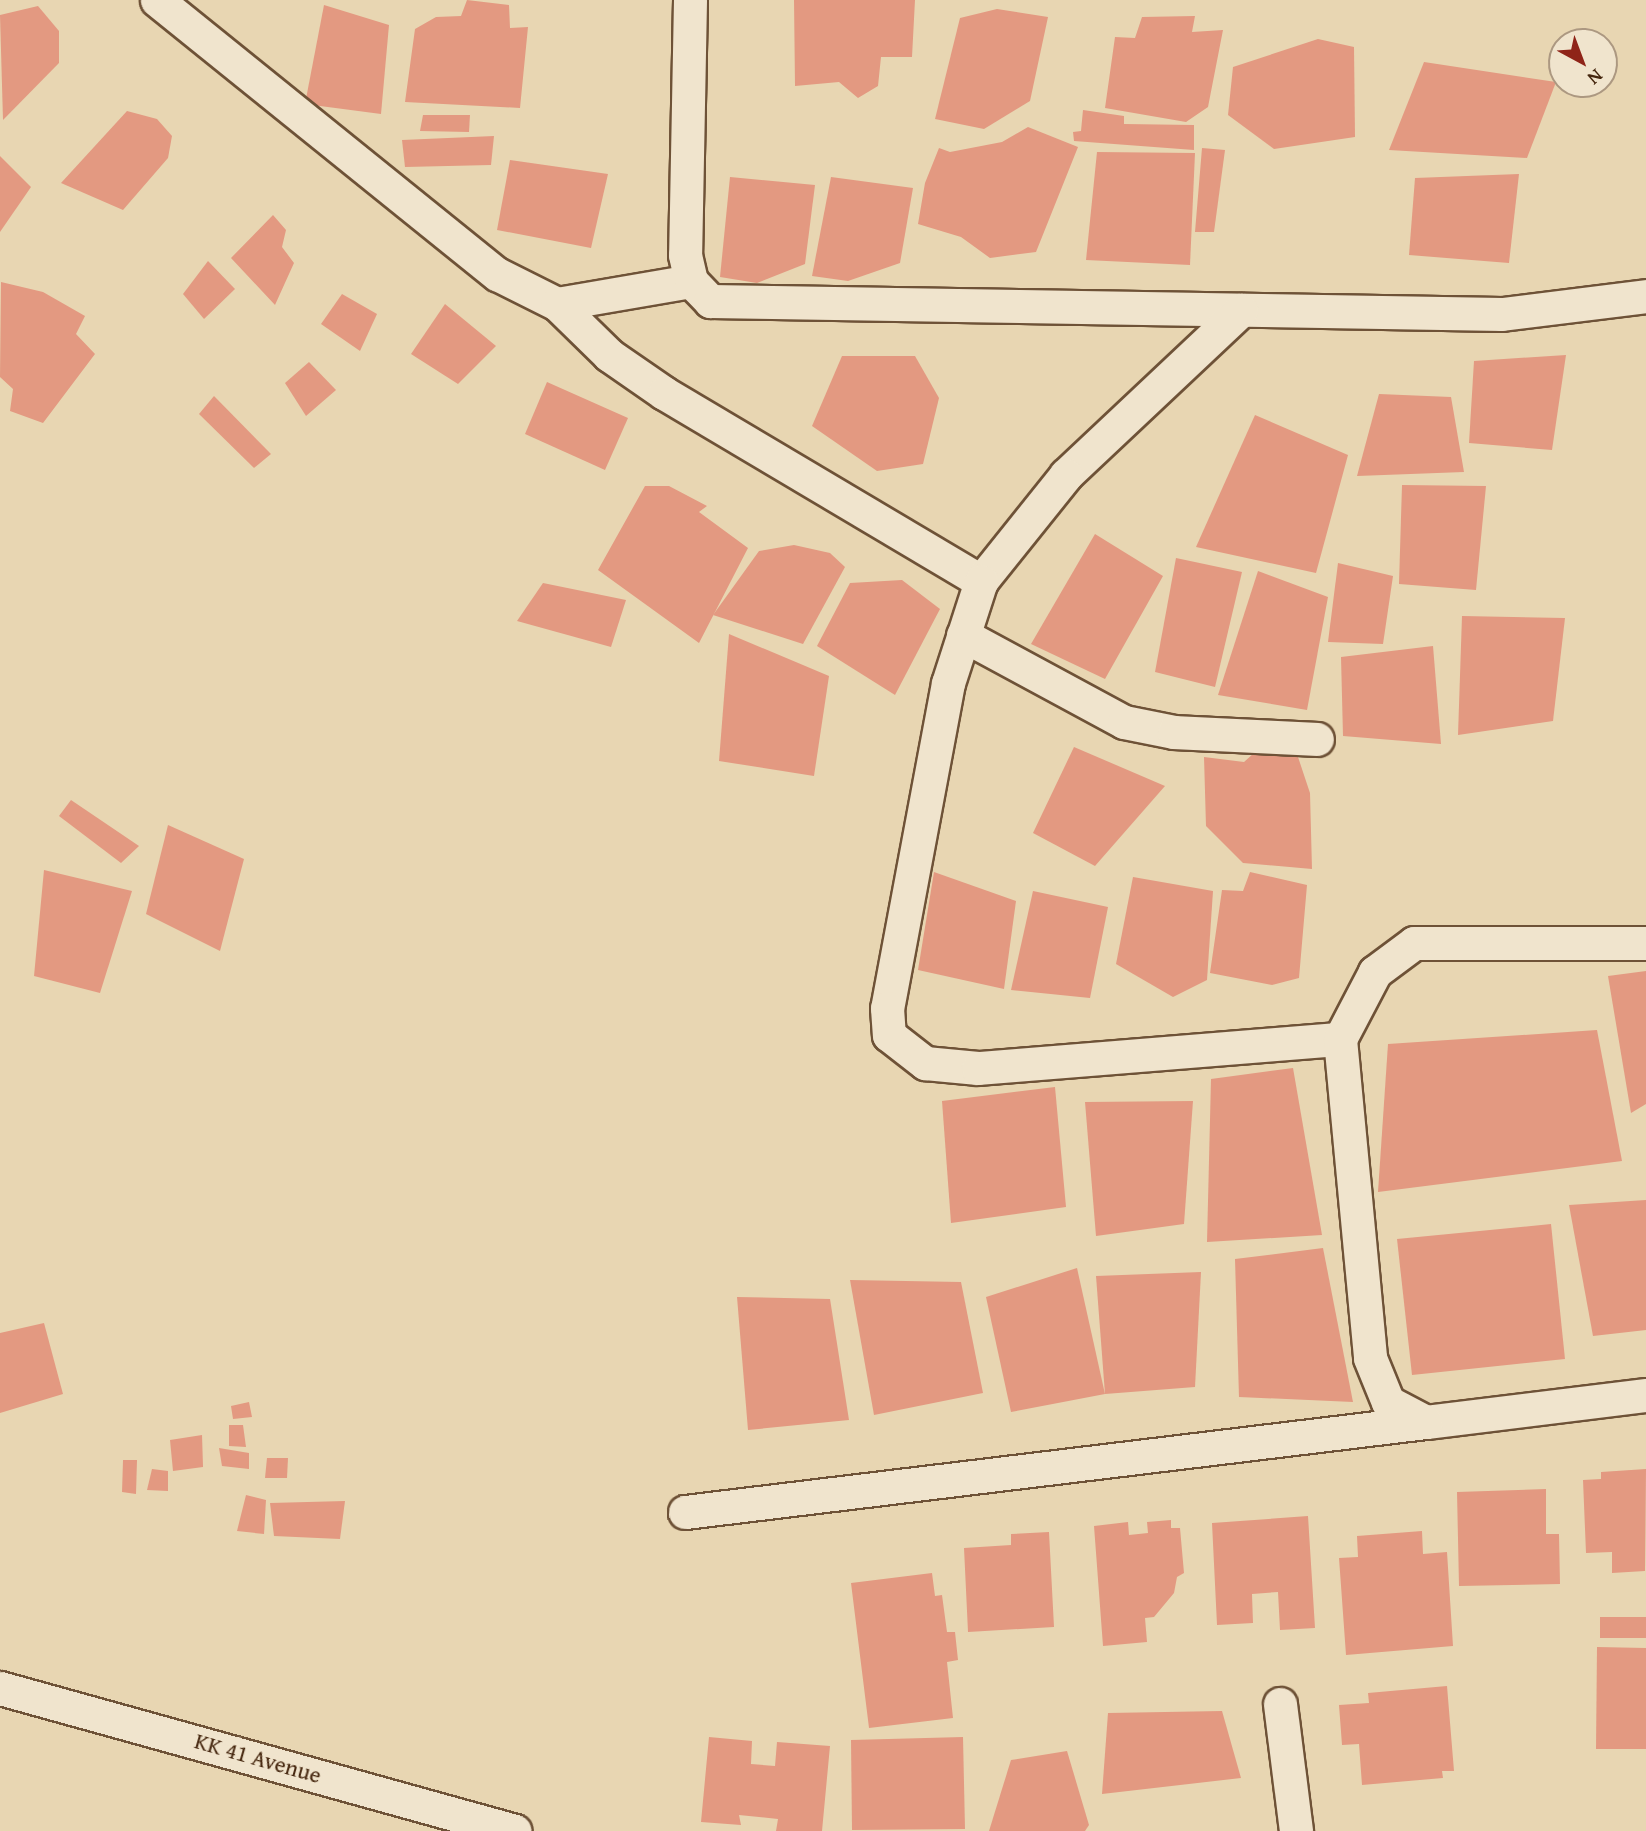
<!DOCTYPE html>
<html>
<head>
<meta charset="utf-8">
<style>
  body { margin:0 }
  #map { position:relative; width:1646px; height:1831px; overflow:hidden; background:#e8d6b2; font-family:"Gentium Book Plus",serif }
  div>[style] { position:absolute }
  [style*='--x'] { left:calc(var(--x)*1px); top:calc(var(--y)*1px); width:calc(var(--w)*1px); rotate:calc(var(--a)*1deg) }
  .building>* { inset:0; background:#e39981 }
  .roads { filter:drop-shadow(2px 0 #6e5237) drop-shadow(-2px 0 #6e5237) drop-shadow(0 2px #6e5237) drop-shadow(0 -2px #6e5237) }
  .street>* { height:33px; margin:-16.5px; padding:0 16.5px; transform-origin:16.5px; border-radius:16.5px; background:#f0e4cd }
  span { translate:-50% -50%; white-space:nowrap; text-align:center; line-height:1.15; -webkit-text-stroke:7px #f0e4cd; paint-order:stroke }
  .street-label { font-size:23px; color:#45260e }
  .north { position:absolute; left:1548px; top:28px; width:70px; height:70px; box-sizing:border-box; background:#f0e4cd; border:2px solid #ac9881; border-radius:50%; rotate:139deg; font-size:19px; font-weight:700; line-height:28px; text-align:center; color:#45260e }
  .north::after { content:''; display:block; margin:auto; width:24px; height:32px; background:#8f2418; clip-path:polygon(50% 0,100% 100%,50% 72%,0 100%) }
</style>
</head>
<body>
<div id="map">
  <div class="building">
    <div style="clip-path:polygon(467px 0,509px 5px,510px 28px,528px 27px,520px 108px,405px 102px,415px 29px,436px 17px,461px 16px)"></div>
    <div style="clip-path:polygon(794px 0,915px 0,912px 57px,881px 57px,878px 86px,858px 98px,839px 82px,795px 86px)"></div>
    <div style="clip-path:polygon(324px 5px,389px 25px,381px 114px,305px 104px)"></div>
    <div style="clip-path:polygon(38px 6px,59px 31px,59px 63px,3px 120px,0 15px)"></div>
    <div style="clip-path:polygon(997px 9px,1048px 17px,1030px 101px,984px 129px,935px 119px,960px 18px)"></div>
    <div style="clip-path:polygon(1195px 16px,1192px 32px,1223px 30px,1208px 107px,1186px 122px,1105px 108px,1115px 37px,1135px 38px,1142px 17px)"></div>
    <div style="clip-path:polygon(1318px 39px,1354px 47px,1355px 137px,1274px 149px,1228px 115px,1233px 67px)"></div>
    <div style="clip-path:polygon(1424px 62px,1556px 82px,1527px 158px,1389px 150px)"></div>
    <div style="clip-path:polygon(1083px 110px,1124px 116px,1124px 124px,1194px 125px,1194px 150px,1074px 141px,1073px 132px,1081px 131px)"></div>
    <div style="clip-path:polygon(127px 111px,157px 119px,172px 136px,168px 158px,123px 210px,61px 183px)"></div>
    <div style="clip-path:polygon(423px 115px,470px 115px,469px 132px,420px 131px)"></div>
    <div style="clip-path:polygon(1028px 127px,1078px 147px,1036px 252px,990px 258px,961px 237px,918px 224px,925px 183px,939px 148px,950px 152px,1002px 142px)"></div>
    <div style="clip-path:polygon(494px 136px,491px 165px,405px 167px,402px 140px)"></div>
    <div style="clip-path:polygon(1202px 148px,1225px 150px,1214px 232px,1195px 232px)"></div>
    <div style="clip-path:polygon(1097px 152px,1195px 153px,1190px 265px,1086px 260px)"></div>
    <div style="clip-path:polygon(0 156px,31px 187px,0 232px)"></div>
    <div style="clip-path:polygon(510px 160px,608px 174px,591px 248px,497px 230px)"></div>
    <div style="clip-path:polygon(1519px 174px,1509px 263px,1409px 255px,1415px 178px)"></div>
    <div style="clip-path:polygon(730px 177px,815px 185px,805px 264px,757px 283px,720px 277px)"></div>
    <div style="clip-path:polygon(831px 177px,913px 188px,900px 263px,848px 281px,812px 276px)"></div>
    <div style="clip-path:polygon(273px 215px,286px 230px,282px 247px,294px 263px,275px 305px,231px 258px)"></div>
    <div style="clip-path:polygon(208px 261px,235px 289px,204px 319px,183px 294px)"></div>
    <div style="clip-path:polygon(1px 282px,43px 292px,85px 316px,76px 334px,95px 354px,43px 423px,10px 411px,13px 389px,0 377px)"></div>
    <div style="clip-path:polygon(342px 294px,377px 314px,360px 351px,321px 324px)"></div>
    <div style="clip-path:polygon(445px 304px,496px 346px,458px 384px,411px 354px)"></div>
    <div style="clip-path:polygon(1566px 355px,1552px 450px,1469px 443px,1474px 361px)"></div>
    <div style="clip-path:polygon(842px 356px,915px 356px,939px 398px,923px 464px,877px 471px,812px 426px)"></div>
    <div style="clip-path:polygon(309px 362px,336px 390px,306px 416px,285px 383px)"></div>
    <div style="clip-path:polygon(547px 382px,628px 418px,605px 470px,525px 434px)"></div>
    <div style="clip-path:polygon(1379px 394px,1451px 397px,1464px 472px,1357px 476px)"></div>
    <div style="clip-path:polygon(214px 396px,271px 454px,254px 468px,199px 414px)"></div>
    <div style="clip-path:polygon(1255px 415px,1348px 455px,1316px 573px,1196px 547px)"></div>
    <div style="clip-path:polygon(1402px 485px,1486px 486px,1476px 590px,1399px 584px)"></div>
    <div style="clip-path:polygon(645px 486px,669px 486px,707px 506px,699px 512px,748px 548px,699px 643px,598px 570px)"></div>
    <div style="clip-path:polygon(1095px 534px,1163px 576px,1105px 679px,1031px 644px)"></div>
    <div style="clip-path:polygon(794px 545px,830px 553px,845px 567px,803px 644px,713px 615px,759px 551px)"></div>
    <div style="clip-path:polygon(1176px 558px,1242px 572px,1215px 687px,1155px 672px)"></div>
    <div style="clip-path:polygon(1338px 563px,1393px 576px,1383px 644px,1328px 642px)"></div>
    <div style="clip-path:polygon(1258px 571px,1328px 597px,1307px 710px,1218px 695px)"></div>
    <div style="clip-path:polygon(902px 580px,940px 609px,895px 695px,817px 646px,850px 583px)"></div>
    <div style="clip-path:polygon(543px 583px,626px 600px,611px 647px,517px 621px)"></div>
    <div style="clip-path:polygon(1462px 616px,1565px 618px,1553px 721px,1458px 735px)"></div>
    <div style="clip-path:polygon(729px 634px,829px 676px,814px 776px,719px 761px)"></div>
    <div style="clip-path:polygon(1433px 646px,1441px 744px,1343px 736px,1341px 657px)"></div>
    <div style="clip-path:polygon(1074px 747px,1165px 786px,1095px 866px,1033px 833px)"></div>
    <div style="clip-path:polygon(1254px 753px,1298px 757px,1310px 793px,1312px 869px,1243px 863px,1206px 826px,1204px 757px,1244px 762px)"></div>
    <div style="clip-path:polygon(71px 800px,139px 846px,121px 863px,59px 816px)"></div>
    <div style="clip-path:polygon(168px 825px,244px 859px,220px 951px,146px 914px)"></div>
    <div style="clip-path:polygon(44px 870px,132px 891px,100px 993px,34px 976px)"></div>
    <div style="clip-path:polygon(934px 872px,1016px 901px,1004px 989px,918px 970px)"></div>
    <div style="clip-path:polygon(1250px 872px,1307px 885px,1299px 978px,1272px 985px,1210px 973px,1222px 890px,1243px 891px)"></div>
    <div style="clip-path:polygon(1133px 877px,1213px 891px,1207px 980px,1173px 997px,1116px 964px)"></div>
    <div style="clip-path:polygon(1033px 891px,1108px 907px,1090px 998px,1011px 990px)"></div>
    <div style="clip-path:polygon(1646px 971px,1646px 1104px,1631px 1113px,1608px 976px)"></div>
    <div style="clip-path:polygon(1597px 1030px,1622px 1161px,1378px 1192px,1388px 1044px)"></div>
    <div style="clip-path:polygon(1293px 1068px,1322px 1235px,1207px 1242px,1211px 1079px)"></div>
    <div style="clip-path:polygon(1055px 1087px,1066px 1207px,951px 1223px,942px 1101px)"></div>
    <div style="clip-path:polygon(1193px 1101px,1184px 1224px,1096px 1236px,1085px 1102px)"></div>
    <div style="clip-path:polygon(1646px 1200px,1646px 1330px,1593px 1336px,1569px 1205px)"></div>
    <div style="clip-path:polygon(1551px 1224px,1565px 1359px,1412px 1375px,1397px 1239px)"></div>
    <div style="clip-path:polygon(1323px 1248px,1353px 1402px,1239px 1397px,1235px 1259px)"></div>
    <div style="clip-path:polygon(1077px 1268px,1105px 1394px,1011px 1412px,986px 1297px)"></div>
    <div style="clip-path:polygon(1201px 1272px,1195px 1387px,1105px 1394px,1096px 1276px)"></div>
    <div style="clip-path:polygon(850px 1280px,961px 1282px,983px 1393px,874px 1415px)"></div>
    <div style="clip-path:polygon(737px 1297px,830px 1299px,849px 1420px,748px 1430px)"></div>
    <div style="clip-path:polygon(44px 1323px,63px 1394px,0 1413px,0 1333px)"></div>
    <div style="clip-path:polygon(249px 1402px,252px 1417px,233px 1419px,231px 1406px)"></div>
    <div style="clip-path:polygon(229px 1425px,243px 1425px,246px 1447px,229px 1446px)"></div>
    <div style="clip-path:polygon(202px 1435px,203px 1467px,173px 1471px,170px 1440px)"></div>
    <div style="clip-path:polygon(219px 1448px,249px 1453px,249px 1469px,222px 1466px)"></div>
    <div style="clip-path:polygon(267px 1458px,288px 1458px,287px 1478px,265px 1478px)"></div>
    <div style="clip-path:polygon(123px 1460px,137px 1460px,136px 1494px,122px 1492px)"></div>
    <div style="clip-path:polygon(152px 1469px,168px 1471px,168px 1491px,147px 1490px)"></div>
    <div style="clip-path:polygon(1646px 1469px,1645px 1571px,1612px 1573px,1612px 1552px,1586px 1553px,1583px 1480px,1601px 1479px,1601px 1472px)"></div>
    <div style="clip-path:polygon(1546px 1489px,1546px 1534px,1559px 1534px,1560px 1584px,1459px 1586px,1457px 1492px)"></div>
    <div style="clip-path:polygon(246px 1495px,266px 1500px,264px 1534px,237px 1531px)"></div>
    <div style="clip-path:polygon(345px 1501px,340px 1539px,274px 1536px,270px 1503px)"></div>
    <div style="clip-path:polygon(1308px 1516px,1315px 1628px,1280px 1630px,1278px 1592px,1252px 1594px,1253px 1623px,1217px 1625px,1212px 1523px)"></div>
    <div style="clip-path:polygon(1171px 1520px,1171px 1528px,1180px 1528px,1184px 1573px,1177px 1577px,1174px 1593px,1154px 1617px,1145px 1618px,1147px 1642px,1103px 1646px,1094px 1526px,1128px 1522px,1129px 1535px,1148px 1533px,1147px 1522px)"></div>
    <div style="clip-path:polygon(1422px 1531px,1423px 1554px,1447px 1552px,1453px 1646px,1346px 1655px,1339px 1558px,1358px 1557px,1357px 1536px)"></div>
    <div style="clip-path:polygon(1049px 1532px,1054px 1627px,968px 1632px,964px 1548px,1011px 1545px,1011px 1534px)"></div>
    <div style="clip-path:polygon(932px 1573px,935px 1596px,942px 1595px,947px 1632px,955px 1632px,958px 1660px,947px 1662px,953px 1718px,869px 1728px,851px 1583px)"></div>
    <div style="clip-path:polygon(1600px 1617px,1646px 1617px,1646px 1638px,1600px 1638px)"></div>
    <div style="clip-path:polygon(1597px 1647px,1646px 1648px,1646px 1749px,1596px 1749px)"></div>
    <div style="clip-path:polygon(1447px 1686px,1454px 1771px,1442px 1771px,1443px 1778px,1362px 1785px,1359px 1744px,1342px 1745px,1339px 1705px,1369px 1703px,1368px 1693px)"></div>
    <div style="clip-path:polygon(1222px 1711px,1241px 1778px,1102px 1794px,1108px 1713px)"></div>
    <div style="clip-path:polygon(709px 1737px,752px 1741px,751px 1764px,775px 1766px,777px 1742px,830px 1746px,822px 1831px,776px 1831px,778px 1819px,739px 1815px,741px 1825px,701px 1822px)"></div>
    <div style="clip-path:polygon(963px 1737px,965px 1829px,852px 1830px,851px 1740px)"></div>
    <div style="clip-path:polygon(1067px 1751px,1089px 1825px,1085px 1831px,989px 1831px,1011px 1760px)"></div>
  </div>
  <div class="roads">
    <div class="street">
      <div style="--x:157;--y:0;--w:437;--a:38.9"></div>
      <div style="--x:497;--y:274;--w:67;--a:26.6"></div>
      <div style="--x:557;--y:304;--w:136;--a:-9.7"></div>
      <div style="--x:690;--y:0;--w:255;--a:91.1"></div>
      <div style="--x:685;--y:255;--w:27;--a:77"></div>
      <div style="--x:691;--y:281;--w:28;--a:46"></div>
      <div style="--x:710;--y:301;--w:792;--a:0.94"></div>
      <div style="--x:1502;--y:314;--w:145;--a:-7.1"></div>
      <div style="--x:557;--y:304;--w:73;--a:44.4"></div>
      <div style="--x:609;--y:355;--w:67;--a:34.6"></div>
      <div style="--x:664;--y:393;--w:369;--a:30.7"></div>
      <div style="--x:1241;--y:310;--w:241;--a:136.7"></div>
      <div style="--x:1066;--y:475;--w:136;--a:128.7"></div>
      <div style="--x:981;--y:581;--w:107;--a:107.9"></div>
      <div style="--x:948;--y:683;--w:331;--a:100.6"></div>
      <div style="--x:887;--y:1008;--w:27;--a:86"></div>
      <div style="--x:889;--y:1035;--w:46;--a:37.9"></div>
      <div style="--x:925;--y:1063;--w:53;--a:5.4"></div>
      <div style="--x:978;--y:1068;--w:363;--a:-4.6"></div>
      <div style="--x:963;--y:635;--w:183;--a:28.4"></div>
      <div style="--x:1124;--y:722;--w:51;--a:11.3"></div>
      <div style="--x:1174;--y:732;--w:143;--a:2.8"></div>
      <div style="--x:1646;--y:943;--w:232;--a:180"></div>
      <div style="--x:1414;--y:943;--w:49;--a:143.4"></div>
      <div style="--x:1375;--y:972;--w:76;--a:117.6"></div>
      <div style="--x:1340;--y:1039;--w:320;--a:84.6"></div>
      <div style="--x:1370;--y:1358;--w:48;--a:67.8"></div>
      <div style="--x:1388;--y:1402;--w:43;--a:27.8"></div>
      <div style="--x:1426;--y:1422;--w:222;--a:-7"></div>
      <div style="--x:685;--y:1512;--w:746;--a:-6.93"></div>
      <div style="--x:0;--y:1688;--w:534;--a:15.52"></div>
      <div style="--x:1280;--y:1704;--w:128;--a:82.8"></div>
    </div>
  </div>
  <div class="street-label">
    <span style="left:258px;top:1758px;rotate:16deg">KK 41 Avenue</span>
  </div>
  <div class="north">N</div>
</div>
</body>
</html>
